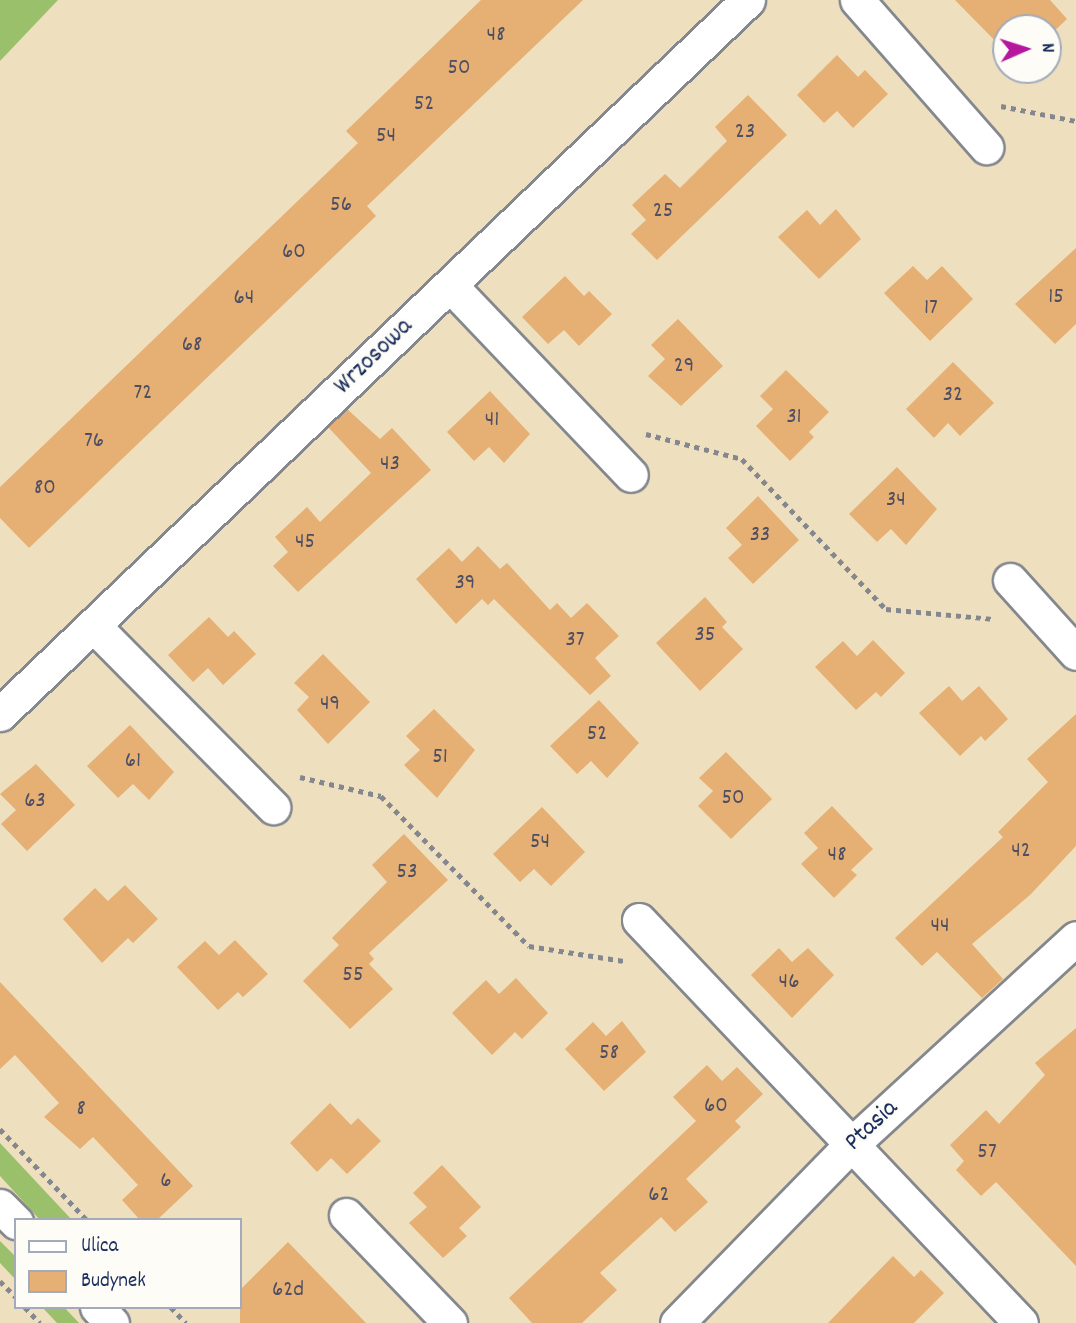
<!DOCTYPE html>
<html>
<head>
<meta charset="utf-8">
<style>
  body { margin:0 }
  #map { position:relative; width:1076px; height:1323px; overflow:hidden; background:#eee0bf; font-family:Dekko,sans-serif }
  div>[style] { position:absolute }
  [style*='--x'] { left:calc(var(--x)*1px); top:calc(var(--y)*1px); width:calc(var(--w)*1px); rotate:calc(var(--a)*1deg) }
  .green>* { inset:0; background:#9bc06b }
  .building>* { inset:0; background:#e6af73 }
  .path>* { height:4.5px; margin-top:-2.25px; transform-origin:0; background:repeating-linear-gradient(90deg,#84888e 0 5px,transparent 0 10px) }
  .roads { filter:drop-shadow(2px 0 #84888e) drop-shadow(-2px 0 #84888e) drop-shadow(0 2px #84888e) drop-shadow(0 -2px #84888e) }
  .minor>* { height:33px; margin:-16.5px; padding:0 16.5px; transform-origin:16.5px; border-radius:16.5px; background:#fff }
  span { translate:-50% -50%; white-space:nowrap; text-align:center; line-height:1.15; -webkit-text-stroke:6px #fdfcf7; paint-order:stroke }
  .number-label { font-size:23px; color:#4e4f63 }
  .number-label span { -webkit-text-stroke-width:0 }
  .street-label { font-size:26px; color:#1b2f5e }
  .legend { position:absolute; left:14px; top:1218px; width:228px; height:91px; box-sizing:border-box; background:#fdfcf7; border:2px solid #a3aaba; margin:0; padding:9px 12px; list-style:none; font-size:21px; color:#1b2f5e }
  .legend li { display:flex; align-items:center; gap:14px; height:35px }
  .legend b { width:35px; border:2px solid #a3aaba }
  .north { position:absolute; left:992px; top:14px; width:70px; height:70px; box-sizing:border-box; background:#fdfcf7; border:2px solid #a3aaba; border-radius:50%; rotate:87deg; font-size:19px; font-weight:700; line-height:28px; text-align:center; color:#1b2f5e }
  .north::after { content:''; display:block; margin:auto; width:24px; height:32px; background:#b5179e; clip-path:polygon(50% 0,100% 100%,50% 72%,0 100%) }
</style>
</head>
<body>
<div id="map">
  <div class="green">
    <div style="clip-path:polygon(0 0,58px 0,0 61px)"></div>
    <div style="clip-path:polygon(0 1143px,72px 1220px,40px 1220px,0 1176px)"></div>
    <div style="clip-path:polygon(0 1241px,16px 1257px,16px 1280px,0 1263px)"></div>
    <div style="clip-path:polygon(42px 1307px,64px 1307px,79px 1323px,57px 1323px)"></div>
  </div>
  <div class="building">
    <div style="clip-path:polygon(481px 0,583px 0,367px 206px,376px 216px,29px 548px,0 518px,0 487px,358px 143px,346px 131px)"></div>
    <div style="clip-path:polygon(955px 0,1050px 0,1067px 19px,1048px 37px,1048px 28px,1006px 28px,1006px 52px)"></div>
    <div style="clip-path:polygon(837px 55px,858px 77px,865px 70px,888px 94px,853px 128px,837px 111px,824px 123px,797px 95px)"></div>
    <div style="clip-path:polygon(748px 95px,787px 135px,657px 260px,631px 234px,646px 220px,632px 205px,665px 174px,680px 188px,727px 141px,715px 127px)"></div>
    <div style="clip-path:polygon(836px 209px,861px 239px,819px 279px,778px 237px,807px 210px,820px 225px)"></div>
    <div style="clip-path:polygon(1076px 248px,1076px 324px,1055px 344px,1015px 304px)"></div>
    <div style="clip-path:polygon(913px 266px,927px 280px,942px 266px,973px 299px,930px 341px,884px 293px)"></div>
    <div style="clip-path:polygon(565px 276px,584px 296px,589px 291px,612px 314px,579px 346px,564px 330px,548px 344px,522px 317px)"></div>
    <div style="clip-path:polygon(678px 319px,723px 366px,681px 406px,648px 376px,665px 359px,651px 345px)"></div>
    <div style="clip-path:polygon(953px 362px,994px 403px,960px 436px,948px 423px,934px 438px,906px 409px)"></div>
    <div style="clip-path:polygon(786px 370px,829px 412px,809px 432px,814px 437px,790px 461px,756px 426px,773px 409px,760px 396px)"></div>
    <div style="clip-path:polygon(490px 391px,530px 434px,504px 463px,489px 447px,474px 461px,447px 432px)"></div>
    <div style="clip-path:polygon(347px 409px,380px 439px,392px 428px,431px 470px,298px 592px,273px 566px,288px 552px,275px 537px,307px 507px,320px 522px,371px 473px,328px 427px)"></div>
    <div style="clip-path:polygon(897px 467px,937px 509px,906px 545px,891px 529px,877px 542px,849px 514px)"></div>
    <div style="clip-path:polygon(758px 496px,799px 540px,753px 584px,728px 558px,742px 545px,726px 528px)"></div>
    <div style="clip-path:polygon(478px 546px,500px 569px,507px 563px,550px 610px,557px 603px,571px 618px,587px 603px,619px 636px,595px 658px,611px 676px,590px 695px,494px 599px,488px 605px,482px 599px,456px 624px,416px 579px,449px 548px,462px 562px)"></div>
    <div style="clip-path:polygon(705px 597px,727px 622px,722px 627px,743px 649px,700px 691px,656px 643px)"></div>
    <div style="clip-path:polygon(209px 617px,228px 637px,234px 631px,256px 654px,223px 685px,208px 668px,193px 682px,168px 655px)"></div>
    <div style="clip-path:polygon(873px 640px,905px 673px,881px 697px,876px 692px,856px 710px,815px 667px,843px 641px,857px 656px)"></div>
    <div style="clip-path:polygon(323px 654px,370px 702px,328px 744px,297px 710px,309px 697px,294px 683px)"></div>
    <div style="clip-path:polygon(949px 686px,962px 701px,979px 686px,1008px 719px,985px 741px,981px 736px,960px 756px,919px 713px)"></div>
    <div style="clip-path:polygon(599px 700px,639px 743px,607px 778px,591px 761px,577px 774px,550px 746px)"></div>
    <div style="clip-path:polygon(434px 709px,475px 750px,437px 798px,404px 765px,420px 750px,406px 736px)"></div>
    <div style="clip-path:polygon(1076px 714px,1076px 846px,1030px 895px,972px 944px,1003px 979px,982px 998px,937px 952px,922px 966px,895px 938px,1003px 837px,998px 832px,1048px 782px,1027px 759px)"></div>
    <div style="clip-path:polygon(130px 725px,174px 772px,149px 800px,133px 784px,118px 798px,87px 766px)"></div>
    <div style="clip-path:polygon(726px 752px,772px 799px,731px 839px,698px 806px,713px 791px,699px 778px)"></div>
    <div style="clip-path:polygon(36px 764px,75px 805px,27px 851px,1px 824px,16px 810px,0 794px)"></div>
    <div style="clip-path:polygon(832px 806px,873px 849px,851px 870px,857px 875px,834px 898px,801px 864px,818px 848px,804px 833px)"></div>
    <div style="clip-path:polygon(542px 807px,585px 852px,551px 886px,534px 869px,520px 882px,493px 854px)"></div>
    <div style="clip-path:polygon(404px 834px,448px 880px,369px 953px,374px 959px,369px 964px,393px 989px,350px 1029px,303px 981px,339px 945px,332px 938px,387px 882px,372px 865px)"></div>
    <div style="clip-path:polygon(125px 885px,158px 919px,133px 943px,128px 938px,102px 963px,63px 919px,95px 888px,108px 901px)"></div>
    <div style="clip-path:polygon(235px 940px,268px 974px,243px 997px,238px 992px,218px 1010px,177px 967px,205px 941px,219px 955px)"></div>
    <div style="clip-path:polygon(779px 948px,792px 962px,808px 948px,834px 975px,792px 1018px,751px 975px)"></div>
    <div style="clip-path:polygon(516px 978px,548px 1013px,522px 1039px,515px 1032px,492px 1055px,452px 1013px,486px 980px,499px 994px)"></div>
    <div style="clip-path:polygon(0 982px,193px 1186px,157px 1220px,140px 1220px,122px 1200px,138px 1185px,93px 1137px,80px 1149px,44px 1117px,59px 1103px,15px 1055px,0 1069px)"></div>
    <div style="clip-path:polygon(622px 1021px,646px 1052px,604px 1091px,565px 1049px,593px 1022px,606px 1036px)"></div>
    <div style="clip-path:polygon(1076px 1028px,1076px 1266px,996px 1182px,981px 1196px,956px 1170px,964px 1161px,950px 1145px,986px 1110px,999px 1124px,1045px 1075px,1035px 1063px)"></div>
    <div style="clip-path:polygon(707px 1065px,722px 1081px,737px 1067px,763px 1094px,735px 1121px,741px 1127px,686px 1179px,708px 1202px,675px 1232px,661px 1217px,600px 1273px,617px 1290px,582px 1323px,532px 1323px,509px 1298px,696px 1121px,673px 1097px)"></div>
    <div style="clip-path:polygon(330px 1103px,351px 1125px,358px 1118px,381px 1141px,347px 1174px,331px 1158px,317px 1172px,290px 1143px)"></div>
    <div style="clip-path:polygon(442px 1165px,481px 1207px,459px 1228px,467px 1236px,443px 1258px,409px 1223px,427px 1207px,413px 1193px)"></div>
    <div style="clip-path:polygon(288px 1242px,366px 1323px,240px 1323px,240px 1290px)"></div>
    <div style="clip-path:polygon(893px 1256px,914px 1277px,921px 1270px,944px 1293px,914px 1323px,828px 1323px)"></div>
  </div>
  <div class="path">
    <div style="--x:1001;--y:106;--w:76;--a:11.3"></div>
    <div style="--x:646;--y:434;--w:99;--a:14.6"></div>
    <div style="--x:742;--y:459;--w:208;--a:46.2"></div>
    <div style="--x:886;--y:609;--w:107;--a:5.3"></div>
    <div style="--x:300;--y:777;--w:83;--a:13.2"></div>
    <div style="--x:381;--y:796;--w:211;--a:45.4"></div>
    <div style="--x:529;--y:946;--w:96;--a:9"></div>
    <div style="--x:0;--y:1129;--w:126;--a:46.3"></div>
    <div style="--x:0;--y:1281;--w:23;--a:45"></div>
    <div style="--x:25;--y:1307;--w:22;--a:47"></div>
    <div style="--x:171;--y:1307;--w:22;--a:47"></div>
  </div>
  <div class="roads">
    <div class="minor">
      <div style="--x:857;--y:0;--w:196;--a:48.7"></div>
      <div style="--x:450;--y:285;--w:262;--a:46.4"></div>
      <div style="--x:1010;--y:580;--w:98;--a:47.9"></div>
      <div style="--x:94;--y:626;--w:255;--a:45.3"></div>
      <div style="--x:0;--y:714;--w:1034;--a:-43.67"></div>
      <div style="--x:639;--y:920;--w:555;--a:46.53"></div>
      <div style="--x:0;--y:1206;--w:23;--a:45"></div>
      <div style="--x:346;--y:1215;--w:150;--a:46.1"></div>
      <div style="--x:97;--y:1307;--w:22;--a:47"></div>
      <div style="--x:677;--y:1323;--w:248;--a:-45.7"></div>
      <div style="--x:850;--y:1146;--w:307;--a:-42.6"></div>
    </div>
  </div>
  <div class="number-label">
    <span style="left:496px;top:36px">48</span>
    <span style="left:459px;top:69px">50</span>
    <span style="left:424px;top:105px">52</span>
    <span style="left:745px;top:133px">23</span>
    <span style="left:386px;top:137px">54</span>
    <span style="left:341px;top:206px">56</span>
    <span style="left:663px;top:212px">25</span>
    <span style="left:294px;top:253px">60</span>
    <span style="left:1056px;top:298px">15</span>
    <span style="left:244px;top:299px">64</span>
    <span style="left:931px;top:309px">17</span>
    <span style="left:192px;top:346px">68</span>
    <span style="left:684px;top:367px">29</span>
    <span style="left:143px;top:394px">72</span>
    <span style="left:953px;top:396px">32</span>
    <span style="left:794px;top:418px">31</span>
    <span style="left:492px;top:421px">41</span>
    <span style="left:94px;top:442px">76</span>
    <span style="left:390px;top:465px">43</span>
    <span style="left:45px;top:489px">80</span>
    <span style="left:896px;top:501px">34</span>
    <span style="left:760px;top:536px">33</span>
    <span style="left:305px;top:543px">45</span>
    <span style="left:465px;top:584px">39</span>
    <span style="left:705px;top:636px">35</span>
    <span style="left:575px;top:641px">37</span>
    <span style="left:330px;top:705px">49</span>
    <span style="left:597px;top:735px">52</span>
    <span style="left:440px;top:758px">51</span>
    <span style="left:133px;top:762px">61</span>
    <span style="left:733px;top:799px">50</span>
    <span style="left:35px;top:802px">63</span>
    <span style="left:540px;top:843px">54</span>
    <span style="left:1021px;top:852px">42</span>
    <span style="left:837px;top:856px">48</span>
    <span style="left:407px;top:873px">53</span>
    <span style="left:940px;top:927px">44</span>
    <span style="left:353px;top:976px">55</span>
    <span style="left:789px;top:983px">46</span>
    <span style="left:609px;top:1054px">58</span>
    <span style="left:716px;top:1107px">60</span>
    <span style="left:81px;top:1110px">8</span>
    <span style="left:987px;top:1153px">57</span>
    <span style="left:166px;top:1182px">6</span>
    <span style="left:659px;top:1196px">62</span>
    <span style="left:288px;top:1291px">62d</span>
  </div>
  <div class="street-label">
    <span style="left:374px;top:357px;rotate:-44deg">Wrzosowa</span>
    <span style="left:872px;top:1126px;rotate:-43deg">Ptasia</span>
  </div>
  <ul class="legend">
  <li><b style="height:9px;background:#fff"></b>Ulica</li>
  <li><b style="height:19px;background:#e6af73"></b>Budynek</li>
  </ul>
  <div class="north">N</div>
</div>
</body>
</html>
